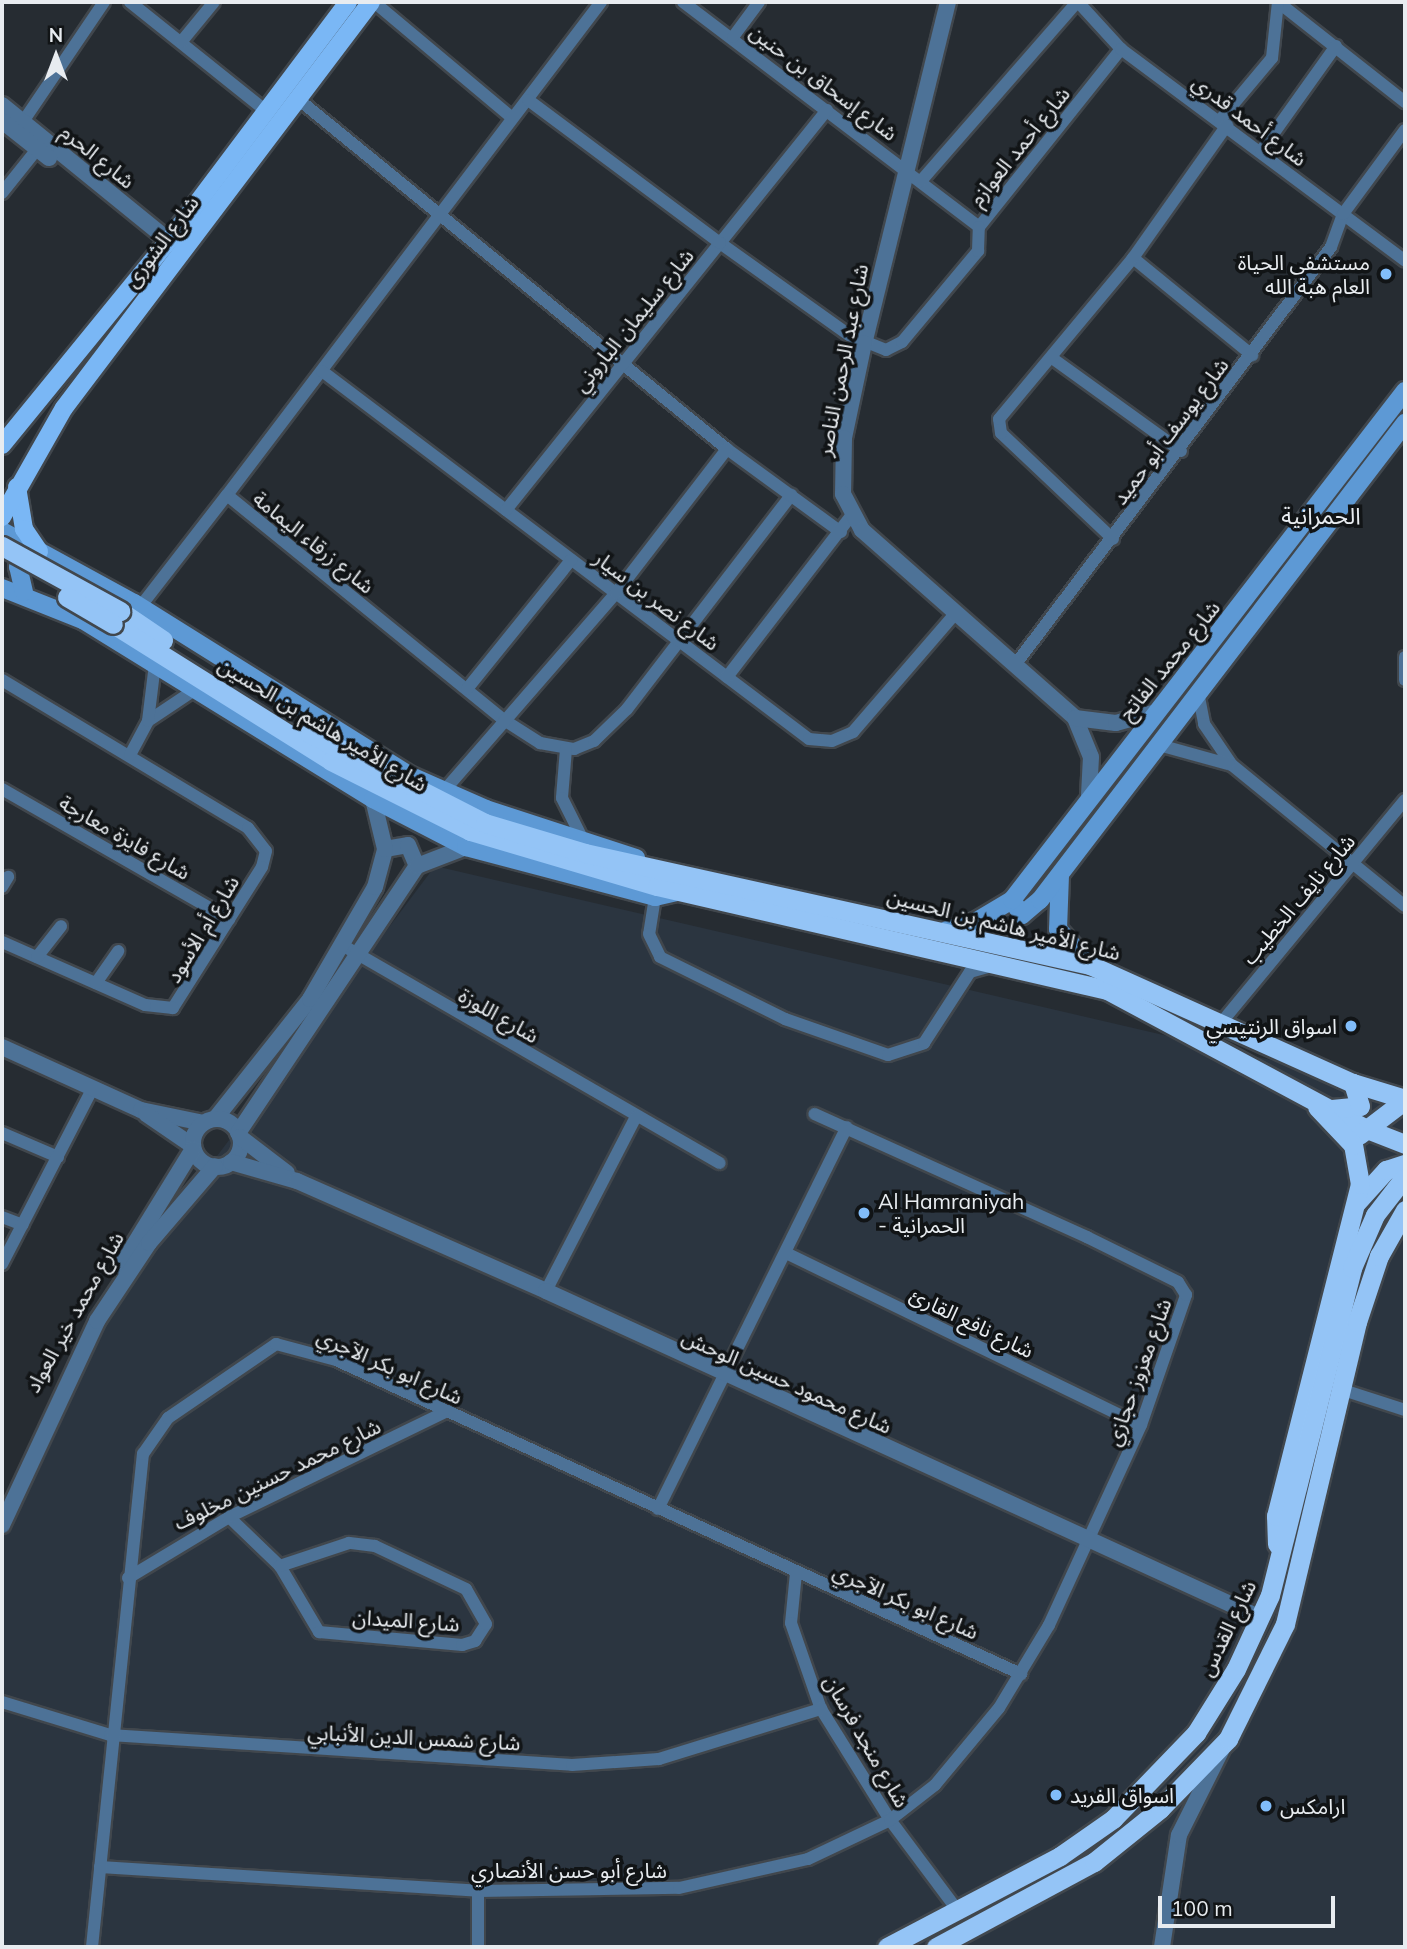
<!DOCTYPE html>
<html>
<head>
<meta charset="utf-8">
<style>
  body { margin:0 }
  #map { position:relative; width:1407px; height:1949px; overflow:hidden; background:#262c32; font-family:Mulish,"Noto Sans Arabic",sans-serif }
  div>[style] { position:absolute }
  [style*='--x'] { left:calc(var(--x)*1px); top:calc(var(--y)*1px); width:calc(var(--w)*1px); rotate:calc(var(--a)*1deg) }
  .built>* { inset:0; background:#2b3540 }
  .roads { filter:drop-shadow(2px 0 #41474d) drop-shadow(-2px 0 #41474d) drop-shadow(0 2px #41474d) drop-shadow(0 -2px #41474d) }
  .minor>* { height:12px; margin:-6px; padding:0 6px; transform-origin:6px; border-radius:6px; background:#4d7297 }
  .tertiary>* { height:16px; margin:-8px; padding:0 8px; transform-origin:8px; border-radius:8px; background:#4d7297 }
  .tertiary>.ring { margin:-8px; padding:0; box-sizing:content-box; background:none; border:16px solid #4d7297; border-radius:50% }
  .secondary>* { height:18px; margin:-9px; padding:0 9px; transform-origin:9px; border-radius:9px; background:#5d99d5 }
  .primary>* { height:18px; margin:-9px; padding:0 9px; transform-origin:9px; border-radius:9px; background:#7ab7f5 }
  .trunk>* { height:19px; margin:-9.5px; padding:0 9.5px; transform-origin:9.5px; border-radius:9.5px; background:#94c4f6 }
  .bridges { filter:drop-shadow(2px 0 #41474d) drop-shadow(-2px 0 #41474d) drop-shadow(0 2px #41474d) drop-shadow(0 -2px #41474d) }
  .trunk-bridge>* { height:19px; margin:-9.5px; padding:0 9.5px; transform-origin:9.5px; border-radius:9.5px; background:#94c4f6 }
  .dots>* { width:19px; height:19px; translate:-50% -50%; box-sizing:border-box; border:4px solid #111416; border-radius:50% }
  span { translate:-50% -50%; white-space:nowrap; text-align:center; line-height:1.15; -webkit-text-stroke:7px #111416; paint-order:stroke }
  .street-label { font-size:21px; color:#e8ecf0 }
  .poi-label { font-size:21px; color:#e8ecf0 }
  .right { translate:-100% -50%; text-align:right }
  .left { translate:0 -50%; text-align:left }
  .neighbourhood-label { font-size:23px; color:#e8ecf0 }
  .frame { position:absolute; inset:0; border:4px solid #e8ecf0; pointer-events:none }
  .north { position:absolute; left:21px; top:21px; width:70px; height:70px; -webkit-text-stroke:5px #111416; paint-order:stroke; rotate:0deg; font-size:19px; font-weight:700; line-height:28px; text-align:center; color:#e8ecf0 }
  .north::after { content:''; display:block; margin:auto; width:24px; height:32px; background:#e8ecf0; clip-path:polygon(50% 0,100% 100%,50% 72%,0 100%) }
  .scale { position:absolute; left:1158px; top:1896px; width:177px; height:32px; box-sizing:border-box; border:4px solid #e8ecf0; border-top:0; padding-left:9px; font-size:21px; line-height:24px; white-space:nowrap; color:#e8ecf0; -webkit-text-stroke:5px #111416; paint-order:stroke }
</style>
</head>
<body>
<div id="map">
  <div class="built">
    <div style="clip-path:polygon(435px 866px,1405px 1091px,1405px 1947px,2px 1947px,2px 1525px,93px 1321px)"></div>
  </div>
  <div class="roads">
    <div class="minor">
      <div style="--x:130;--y:2;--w:174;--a:38.7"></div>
      <div style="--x:374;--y:2;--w:180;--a:40"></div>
      <div style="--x:601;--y:2;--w:619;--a:127.18"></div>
      <div style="--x:227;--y:495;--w:357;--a:39.1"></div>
      <div style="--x:504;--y:720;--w:43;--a:32.6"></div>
      <div style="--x:540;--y:743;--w:35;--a:10"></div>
      <div style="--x:574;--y:749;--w:22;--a:-22"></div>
      <div style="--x:594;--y:741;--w:46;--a:-44.1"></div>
      <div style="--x:627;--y:709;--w:270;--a:-52.5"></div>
      <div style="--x:683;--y:2;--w:372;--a:37.2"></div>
      <div style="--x:979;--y:227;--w:228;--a:-51.4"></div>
      <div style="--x:1078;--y:2;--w:64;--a:47.5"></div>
      <div style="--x:1121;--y:49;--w:354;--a:36.7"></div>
      <div style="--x:1278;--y:2;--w:162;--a:38.2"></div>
      <div style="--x:733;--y:37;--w:44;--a:-53.4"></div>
      <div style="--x:182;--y:41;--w:50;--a:-50.6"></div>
      <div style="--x:298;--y:99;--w:554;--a:39.21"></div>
      <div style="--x:727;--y:449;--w:141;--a:36.1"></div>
      <div style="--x:827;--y:110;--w:171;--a:128.8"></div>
      <div style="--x:720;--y:243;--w:158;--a:35.5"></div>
      <div style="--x:849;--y:335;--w:40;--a:22"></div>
      <div style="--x:886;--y:350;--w:18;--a:-27"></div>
      <div style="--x:902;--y:342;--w:119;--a:-50.1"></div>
      <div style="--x:978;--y:251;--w:24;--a:-88"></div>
      <div style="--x:1220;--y:120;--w:81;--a:-50"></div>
      <div style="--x:1272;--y:58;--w:56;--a:-83.9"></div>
      <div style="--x:18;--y:129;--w:153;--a:-55.9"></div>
      <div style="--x:1261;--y:151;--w:129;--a:-54.5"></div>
      <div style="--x:921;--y:181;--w:237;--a:-48.9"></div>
      <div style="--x:2;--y:193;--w:64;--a:-51.3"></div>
      <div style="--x:1133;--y:258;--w:154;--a:39.2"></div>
      <div style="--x:1052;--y:358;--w:159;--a:35.8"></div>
      <div style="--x:322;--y:371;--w:610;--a:37.08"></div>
      <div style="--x:809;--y:739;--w:23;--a:5"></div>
      <div style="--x:832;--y:741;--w:23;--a:-23"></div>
      <div style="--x:853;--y:732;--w:155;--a:-49.2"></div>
      <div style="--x:506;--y:510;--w:342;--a:-51.3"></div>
      <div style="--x:720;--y:243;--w:239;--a:-143.3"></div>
      <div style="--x:1113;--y:539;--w:154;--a:-136.6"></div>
      <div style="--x:1001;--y:433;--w:14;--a:-98"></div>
      <div style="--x:999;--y:419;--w:209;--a:-50.2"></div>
      <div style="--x:1133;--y:258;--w:163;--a:-54.7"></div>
      <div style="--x:140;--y:607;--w:142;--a:-52.2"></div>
      <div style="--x:1405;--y:657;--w:23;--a:90"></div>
      <div style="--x:1015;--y:665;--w:524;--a:-52.91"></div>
      <div style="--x:1331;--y:247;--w:35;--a:-70"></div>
      <div style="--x:1343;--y:214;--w:104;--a:-53.6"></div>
      <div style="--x:727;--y:677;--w:203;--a:-52.4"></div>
      <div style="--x:2;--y:680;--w:287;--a:31"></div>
      <div style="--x:248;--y:828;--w:29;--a:52"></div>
      <div style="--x:266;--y:851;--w:16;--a:104"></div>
      <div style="--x:262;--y:867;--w:167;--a:122.3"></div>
      <div style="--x:173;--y:1008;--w:28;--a:-174"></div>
      <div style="--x:145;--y:1005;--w:156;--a:-156.2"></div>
      <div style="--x:467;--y:689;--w:166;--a:-51.1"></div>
      <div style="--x:1198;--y:692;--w:33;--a:79"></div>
      <div style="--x:1204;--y:724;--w:50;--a:55.7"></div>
      <div style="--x:1232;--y:765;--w:223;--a:39.2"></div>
      <div style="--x:148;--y:721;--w:58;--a:-33.7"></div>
      <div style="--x:1159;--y:745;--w:72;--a:15.4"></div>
      <div style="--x:566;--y:749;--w:49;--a:94.7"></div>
      <div style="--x:562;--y:798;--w:45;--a:63.4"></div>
      <div style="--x:130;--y:755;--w:38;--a:-62"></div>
      <div style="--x:148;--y:721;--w:57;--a:-83"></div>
      <div style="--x:2;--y:789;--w:262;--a:29.8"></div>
      <div style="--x:443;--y:792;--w:264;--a:-49"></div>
      <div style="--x:616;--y:593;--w:182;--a:-52.4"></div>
      <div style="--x:2;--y:887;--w:12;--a:-59"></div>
      <div style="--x:655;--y:897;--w:37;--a:99"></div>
      <div style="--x:649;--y:934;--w:25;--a:64"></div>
      <div style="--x:660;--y:957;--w:140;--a:26.4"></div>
      <div style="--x:785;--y:1019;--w:109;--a:19.3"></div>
      <div style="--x:888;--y:1055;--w:38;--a:-18"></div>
      <div style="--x:924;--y:1043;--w:85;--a:-57.1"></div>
      <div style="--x:970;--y:972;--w:22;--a:-16"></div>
      <div style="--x:342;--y:945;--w:436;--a:30"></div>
      <div style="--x:37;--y:957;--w:39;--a:-52"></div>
      <div style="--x:96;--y:983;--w:39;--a:-55"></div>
      <div style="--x:1221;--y:1023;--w:289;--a:-50.5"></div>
      <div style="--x:2;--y:1133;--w:61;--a:23.2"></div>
      <div style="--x:2;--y:1217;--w:22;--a:21"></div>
      <div style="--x:786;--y:1253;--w:394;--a:25.9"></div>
      <div style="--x:2;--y:1264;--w:196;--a:-62.7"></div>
      <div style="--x:546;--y:1291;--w:196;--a:-62.7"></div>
      <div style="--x:1340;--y:1389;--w:68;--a:17.9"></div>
      <div style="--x:658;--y:1509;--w:426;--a:-63.7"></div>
      <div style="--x:229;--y:1517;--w:71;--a:43.9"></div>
      <div style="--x:280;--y:1566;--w:77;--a:59.4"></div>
      <div style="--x:319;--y:1632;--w:144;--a:5.2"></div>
      <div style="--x:462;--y:1645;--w:14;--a:-17"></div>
      <div style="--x:475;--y:1641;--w:20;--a:-57"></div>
      <div style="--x:486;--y:1624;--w:40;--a:-119.7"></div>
      <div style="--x:466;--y:1589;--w:101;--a:-154.7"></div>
      <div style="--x:375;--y:1546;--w:26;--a:-173"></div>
      <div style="--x:349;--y:1543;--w:73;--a:161.6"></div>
      <div style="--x:796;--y:1573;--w:50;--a:95.7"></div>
      <div style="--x:791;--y:1623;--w:91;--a:70.8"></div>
      <div style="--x:821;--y:1709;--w:131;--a:58.1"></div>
      <div style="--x:890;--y:1820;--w:114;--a:53.2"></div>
      <div style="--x:128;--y:1578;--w:118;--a:-31.1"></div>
      <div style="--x:229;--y:1517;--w:242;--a:-25.9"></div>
      <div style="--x:2;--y:1702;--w:113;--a:17"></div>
      <div style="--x:110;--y:1735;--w:463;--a:3.7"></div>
      <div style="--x:572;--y:1765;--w:87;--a:-3.9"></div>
      <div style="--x:659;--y:1759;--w:170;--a:-17.2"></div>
      <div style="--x:100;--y:1867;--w:379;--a:3.6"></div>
      <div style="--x:478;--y:1891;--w:201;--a:-0.9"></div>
      <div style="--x:679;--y:1888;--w:132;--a:-12.7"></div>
      <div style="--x:808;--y:1859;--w:91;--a:-25.4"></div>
      <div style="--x:890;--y:1820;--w:57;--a:-37.9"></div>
      <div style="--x:935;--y:1785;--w:100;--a:-50.3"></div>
      <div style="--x:999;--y:1708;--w:97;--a:-58.9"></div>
      <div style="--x:1049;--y:1625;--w:220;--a:-65.3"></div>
      <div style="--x:1141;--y:1425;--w:138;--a:-70.9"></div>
      <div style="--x:1186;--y:1295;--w:15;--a:-122"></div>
      <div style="--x:1178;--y:1282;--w:102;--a:-153.7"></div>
      <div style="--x:1087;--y:1237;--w:299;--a:-155.7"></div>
      <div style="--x:478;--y:1891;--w:56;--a:90"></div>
      <div style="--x:92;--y:1947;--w:496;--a:-84.1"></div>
      <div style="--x:143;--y:1454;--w:44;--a:-55.2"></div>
      <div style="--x:168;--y:1418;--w:131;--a:-34.4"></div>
      <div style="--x:276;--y:1344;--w:62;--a:14.9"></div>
      <div style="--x:336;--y:1360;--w:754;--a:24.63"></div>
    </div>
    <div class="tertiary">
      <div style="--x:948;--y:2;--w:351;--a:103.8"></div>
      <div style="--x:864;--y:343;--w:97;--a:101.9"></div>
      <div style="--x:844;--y:438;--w:56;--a:91"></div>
      <div style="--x:843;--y:494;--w:41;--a:62.2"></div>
      <div style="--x:862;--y:530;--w:284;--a:41.4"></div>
      <div style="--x:1075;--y:718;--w:42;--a:67.7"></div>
      <div style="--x:1091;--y:757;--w:39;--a:93"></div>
      <div style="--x:2;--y:105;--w:214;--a:39.1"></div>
      <div style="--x:2;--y:121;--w:60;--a:38.2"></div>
      <div style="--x:1075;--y:718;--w:41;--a:7"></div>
      <div style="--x:1116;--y:723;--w:41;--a:-15.4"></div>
      <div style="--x:385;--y:849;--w:23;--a:-10"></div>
      <div style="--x:408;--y:845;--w:23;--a:67"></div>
      <div style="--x:2;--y:1047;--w:153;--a:24.4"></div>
      <div style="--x:141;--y:1110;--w:63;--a:11.8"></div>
      <div style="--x:146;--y:1114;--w:57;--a:34.2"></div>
      <div style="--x:215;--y:1119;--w:153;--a:-51.6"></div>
      <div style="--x:310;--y:999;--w:129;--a:-59.9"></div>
      <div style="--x:375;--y:887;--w:39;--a:-75"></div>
      <div style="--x:385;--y:849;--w:51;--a:-103.5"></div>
      <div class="ring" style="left:193px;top:1119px;width:32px;height:32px"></div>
      <div style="--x:238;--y:1133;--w:321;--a:-56.2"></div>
      <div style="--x:417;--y:866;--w:53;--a:-21.2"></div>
      <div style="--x:240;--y:1137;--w:59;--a:37.5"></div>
      <div style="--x:231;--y:1162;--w:69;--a:16.1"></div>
      <div style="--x:297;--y:1181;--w:272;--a:23.8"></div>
      <div style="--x:546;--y:1291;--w:786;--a:24.58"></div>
      <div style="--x:121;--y:1266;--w:137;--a:-58.4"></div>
      <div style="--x:2;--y:1525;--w:225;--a:-65"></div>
      <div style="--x:97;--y:1321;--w:94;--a:-56.3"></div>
      <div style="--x:149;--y:1243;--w:101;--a:-49.4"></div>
      <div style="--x:1162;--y:1947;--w:113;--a:-81.4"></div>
      <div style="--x:1179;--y:1835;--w:94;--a:-63.4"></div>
    </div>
    <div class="secondary">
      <div style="--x:2;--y:531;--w:150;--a:28.6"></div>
      <div style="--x:134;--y:603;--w:327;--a:32"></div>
      <div style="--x:411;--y:776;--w:82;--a:23.7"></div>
      <div style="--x:486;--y:809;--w:158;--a:18.1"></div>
      <div style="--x:2;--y:588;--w:87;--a:21.6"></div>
      <div style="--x:83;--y:620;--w:341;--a:31.7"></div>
      <div style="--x:373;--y:799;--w:105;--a:27.3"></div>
      <div style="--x:466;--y:847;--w:196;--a:14.8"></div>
      <div style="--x:655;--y:897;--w:28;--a:-13"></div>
      <div style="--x:24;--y:592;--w:26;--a:-103"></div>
      <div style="--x:18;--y:567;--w:22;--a:-22"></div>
      <div style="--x:1060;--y:875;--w:54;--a:92.1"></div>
      <div style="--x:1058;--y:929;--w:48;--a:48.4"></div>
      <div style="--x:1012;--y:900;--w:18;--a:56"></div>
      <div style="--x:1022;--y:915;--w:23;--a:-40"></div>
      <div style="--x:1040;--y:900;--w:601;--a:-52.58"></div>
      <div style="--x:947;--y:930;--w:29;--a:-16"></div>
      <div style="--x:975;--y:922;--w:43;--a:-30.7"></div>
      <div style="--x:1012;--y:900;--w:643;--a:-52.33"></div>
    </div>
    <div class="primary">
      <div style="--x:2;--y:445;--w:272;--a:-50.8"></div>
      <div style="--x:174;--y:234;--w:290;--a:-53.1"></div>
      <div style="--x:17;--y:487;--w:43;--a:80.5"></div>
      <div style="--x:24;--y:529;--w:27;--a:56"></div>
      <div style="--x:2;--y:517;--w:125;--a:-60.4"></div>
      <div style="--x:64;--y:408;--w:509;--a:-52.9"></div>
    </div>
    <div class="trunk">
      <div style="--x:120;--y:611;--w:52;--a:34"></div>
      <div style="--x:113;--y:624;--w:257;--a:32.1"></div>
      <div style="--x:331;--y:761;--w:156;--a:26.7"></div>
      <div style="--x:470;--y:831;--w:195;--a:16.4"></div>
      <div style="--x:657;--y:886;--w:462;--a:13"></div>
      <div style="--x:1107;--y:990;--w:292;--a:28.2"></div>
      <div style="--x:1364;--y:1128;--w:44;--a:21.3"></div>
      <div style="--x:309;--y:733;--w:198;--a:27.1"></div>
      <div style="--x:485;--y:823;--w:104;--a:16.7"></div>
      <div style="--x:585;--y:853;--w:517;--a:12.5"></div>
      <div style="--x:1090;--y:965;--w:288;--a:24.2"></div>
      <div style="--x:1353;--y:1083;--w:54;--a:17.1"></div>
      <div style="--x:1332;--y:1109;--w:28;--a:-6"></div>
      <div style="--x:1360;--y:1106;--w:24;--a:-107"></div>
      <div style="--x:1359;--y:1135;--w:58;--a:-37.3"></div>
      <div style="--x:1356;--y:1203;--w:45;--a:-47.7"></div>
      <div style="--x:1386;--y:1170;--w:20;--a:-18"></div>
      <div style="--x:1277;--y:1544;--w:28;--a:-92"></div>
      <div style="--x:1276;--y:1516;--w:342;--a:-75.8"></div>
      <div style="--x:1360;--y:1184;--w:40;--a:-100"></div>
      <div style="--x:1353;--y:1145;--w:52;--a:-133.5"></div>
      <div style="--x:887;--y:1947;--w:195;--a:-27.7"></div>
      <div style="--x:1060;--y:1856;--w:65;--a:-34.9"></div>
      <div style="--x:1113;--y:1819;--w:120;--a:-46"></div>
      <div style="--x:1196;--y:1733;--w:75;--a:-58"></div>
      <div style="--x:1236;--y:1669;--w:81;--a:-65.3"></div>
      <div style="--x:1270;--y:1595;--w:337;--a:-75.9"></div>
      <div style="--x:1352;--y:1268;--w:58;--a:-66.5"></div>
      <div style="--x:1375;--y:1215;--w:46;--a:-52.1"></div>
      <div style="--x:936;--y:1947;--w:179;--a:-28.3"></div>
      <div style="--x:1094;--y:1862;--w:85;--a:-38.8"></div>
      <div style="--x:1160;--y:1809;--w:98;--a:-45.8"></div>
      <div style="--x:1228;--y:1739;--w:128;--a:-63.6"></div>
      <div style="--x:1285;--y:1624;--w:310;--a:-76.6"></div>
      <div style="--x:1357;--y:1322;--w:70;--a:-71.6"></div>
      <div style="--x:1379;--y:1256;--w:53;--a:-60.5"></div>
    </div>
  </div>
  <div class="bridges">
    <div class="trunk-bridge">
      <div style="--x:2;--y:546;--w:135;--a:28.8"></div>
      <div style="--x:67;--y:597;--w:53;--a:30.4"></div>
    </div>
  </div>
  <div class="dots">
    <div style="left:1386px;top:274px;background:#81bdfa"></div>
    <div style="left:1351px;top:1026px;background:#81bdfa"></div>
    <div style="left:864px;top:1213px;background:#81bdfa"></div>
    <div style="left:1056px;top:1795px;background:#81bdfa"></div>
    <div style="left:1266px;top:1806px;background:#81bdfa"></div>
  </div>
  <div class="street-label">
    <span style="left:824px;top:82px;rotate:37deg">شارع إسحاق بن حنين</span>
    <span style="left:1250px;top:120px;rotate:37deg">شارع أحمد قدري</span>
    <span style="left:1019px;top:146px;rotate:-51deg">شارع أحمد العوازم</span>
    <span style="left:98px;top:156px;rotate:39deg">شارع الحرم</span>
    <span style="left:161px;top:241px;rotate:-53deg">شارع الشورى</span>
    <span style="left:633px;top:320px;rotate:-51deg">شارع سليمان الباروني</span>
    <span style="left:842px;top:360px;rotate:-79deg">شارع عبد الرحمن الناصر</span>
    <span style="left:1170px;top:431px;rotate:-53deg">شارع يوسف أبو حميد</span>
    <span style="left:314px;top:542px;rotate:39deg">شارع زرقاء اليمامة</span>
    <span style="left:657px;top:600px;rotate:37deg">شارع نصر بن سيار</span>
    <span style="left:1169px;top:660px;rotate:-51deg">شارع محمد الفاتح</span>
    <span style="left:323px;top:724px;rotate:31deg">شارع الأمير هاشم بن الحسين</span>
    <span style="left:125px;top:837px;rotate:30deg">شارع فايزة معارجة</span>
    <span style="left:1298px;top:899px;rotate:-50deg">شارع نايف الخطيب</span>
    <span style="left:1004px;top:924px;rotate:14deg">شارع الأمير هاشم بن الحسين</span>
    <span style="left:202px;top:929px;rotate:-59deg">شارع أم الأسود</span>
    <span style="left:499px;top:1015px;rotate:30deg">شارع اللوزة</span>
    <span style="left:74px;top:1312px;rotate:-61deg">شارع محمد خير العواد</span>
    <span style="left:972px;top:1322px;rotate:26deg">شارع نافع القارئ</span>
    <span style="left:390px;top:1366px;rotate:24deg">شارع ابو بكر الآجري</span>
    <span style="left:1138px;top:1372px;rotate:-70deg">شارع معزوز حجازي</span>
    <span style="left:787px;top:1381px;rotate:24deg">شارع محمود حسين الوحش</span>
    <span style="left:277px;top:1474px;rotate:-26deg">شارع محمد حسنين مخلوف</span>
    <span style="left:906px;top:1601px;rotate:24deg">شارع ابو بكر الآجري</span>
    <span style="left:406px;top:1620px;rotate:4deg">شارع الميدان</span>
    <span style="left:1227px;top:1628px;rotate:-64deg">شارع القدس</span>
    <span style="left:414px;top:1737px;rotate:3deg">شارع شمس الدين الأنبابي</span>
    <span style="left:867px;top:1741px;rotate:60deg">شارع منجد فرسان</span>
    <span style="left:569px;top:1870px">شارع أبو حسن الأنصاري</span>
  </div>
  <div class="poi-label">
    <span class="right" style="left:1370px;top:274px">مستشفى الحياة<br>العام هبة الله</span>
    <span class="right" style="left:1337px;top:1026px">اسواق الرنتيسي</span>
    <span class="left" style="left:878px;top:1213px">Al Hamraniyah<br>- الحمرانية</span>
    <span class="left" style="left:1070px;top:1795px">اسواق الفريد</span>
    <span class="left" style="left:1280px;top:1806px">ارامكس</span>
  </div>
  <div class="neighbourhood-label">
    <span style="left:1321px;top:516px">الحمرانية</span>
  </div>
  <div class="frame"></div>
  <div class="north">N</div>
  <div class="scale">100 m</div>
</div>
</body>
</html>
